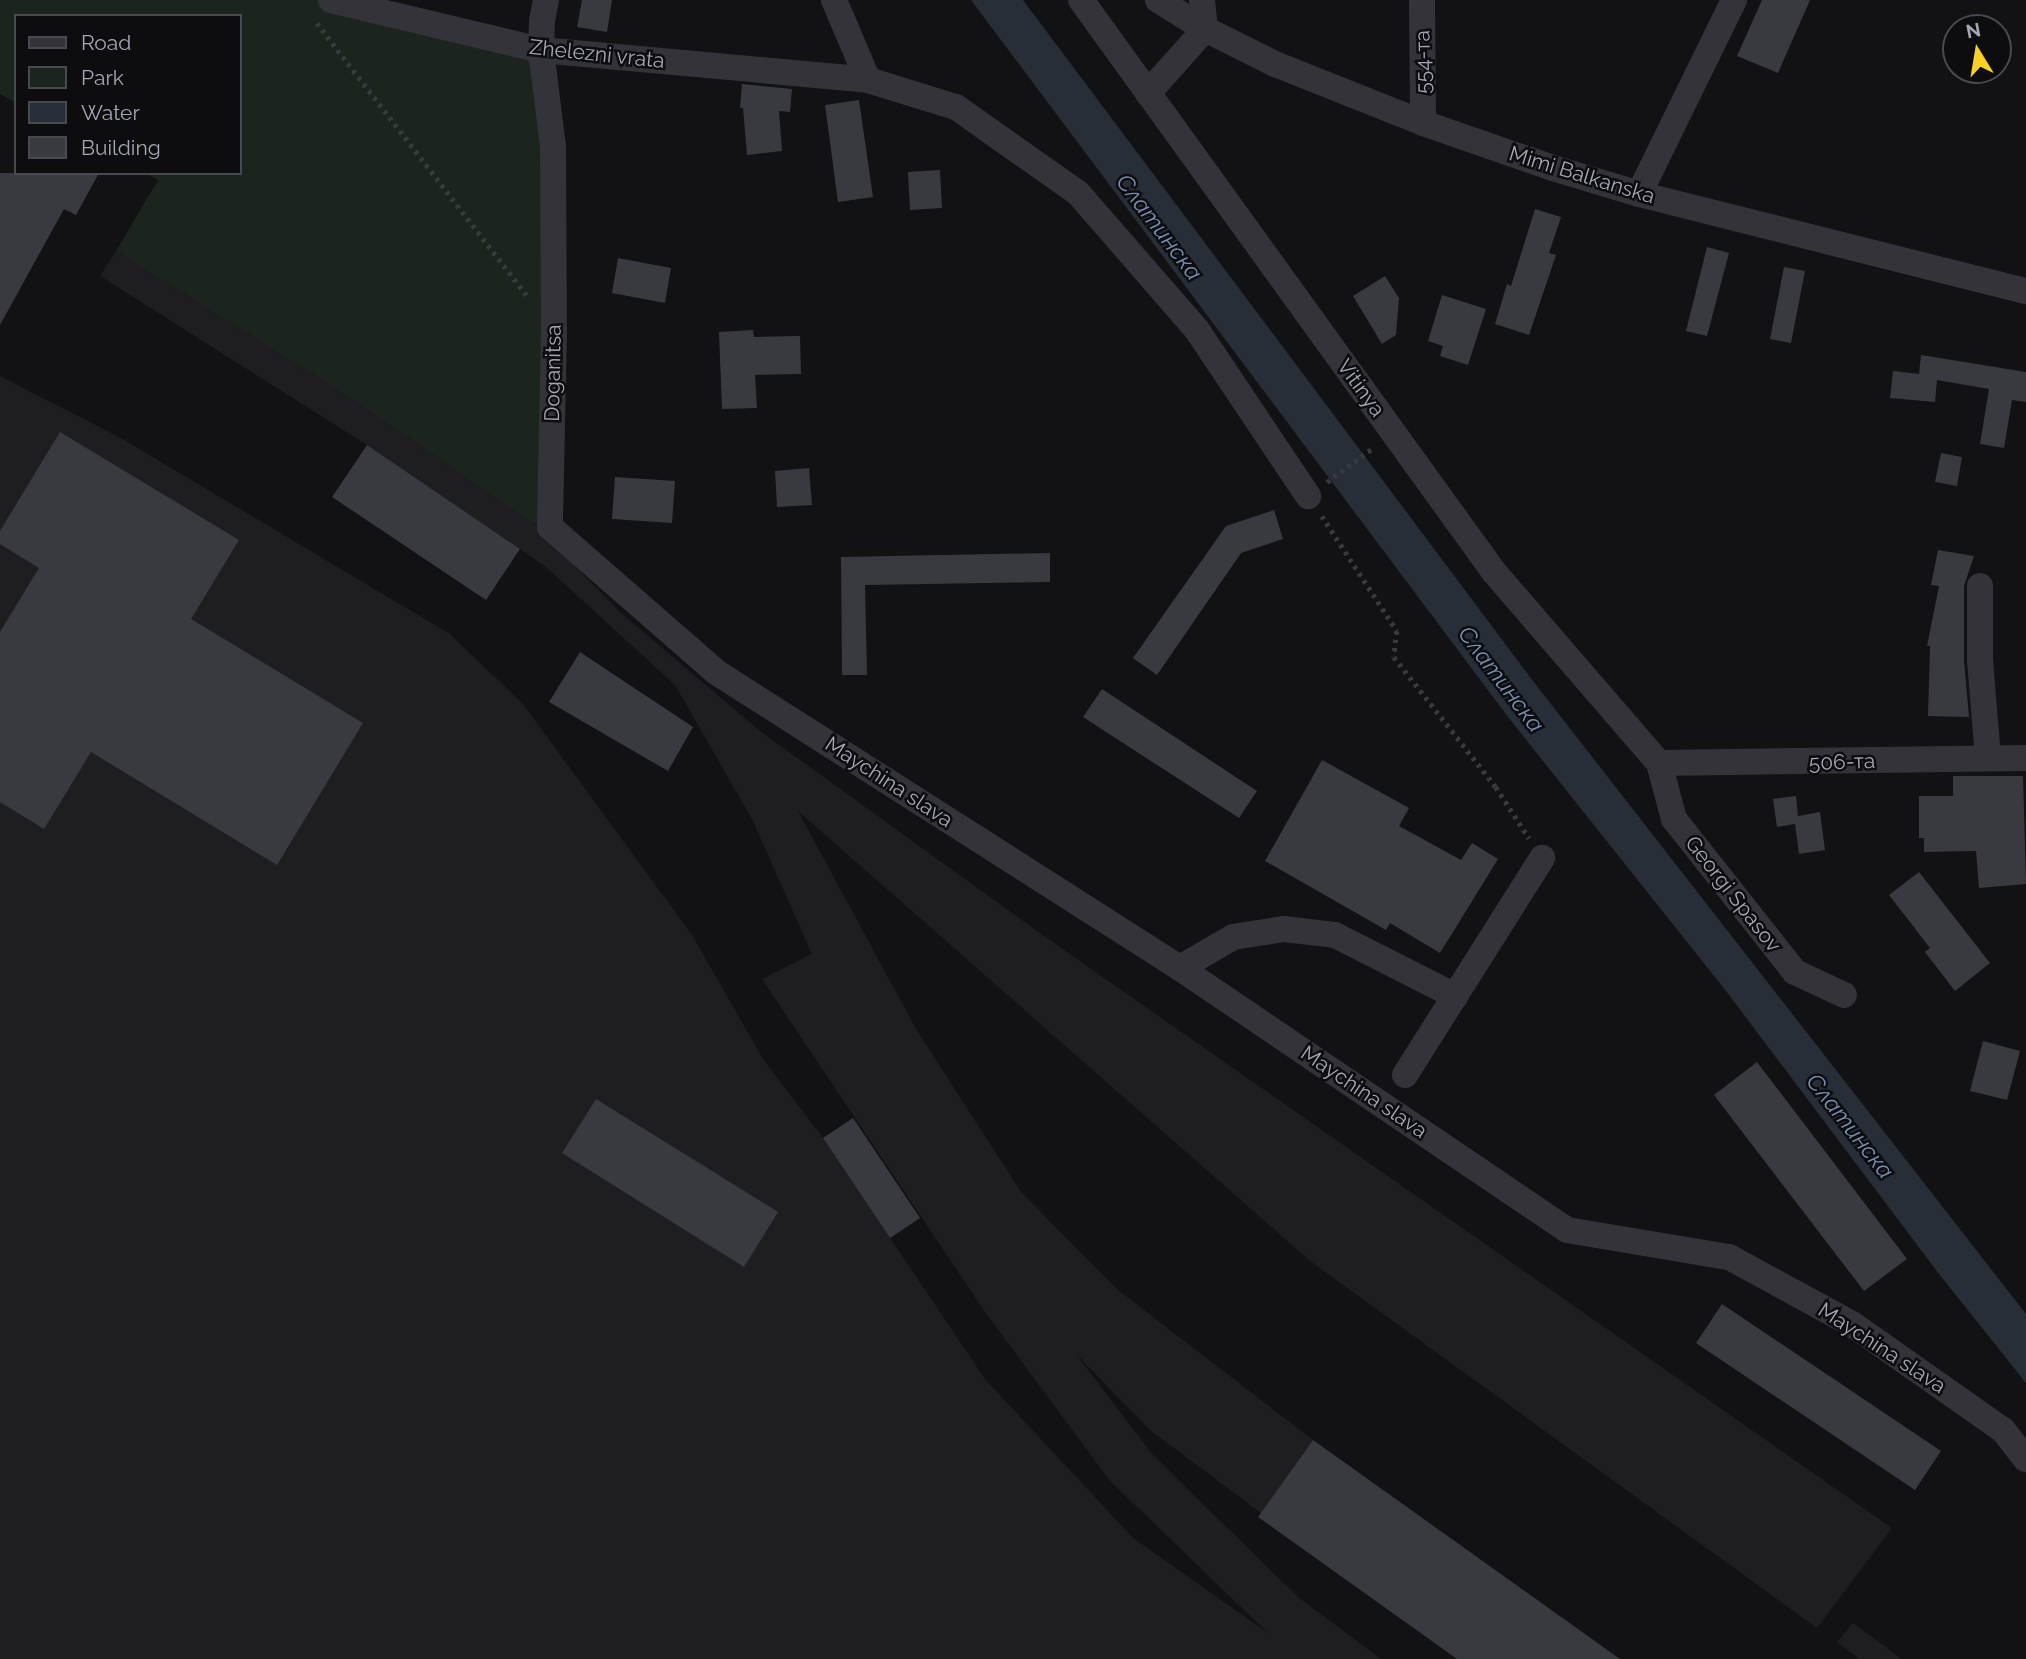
<!DOCTYPE html>
<html>
<head>
<meta charset="utf-8">
<style>
  body { margin:0 }
  #map { position:relative; width:2026px; height:1659px; overflow:hidden; background:#121214; font-family:Raleway,sans-serif }
  div>[style] { position:absolute }
  [style*='--x'] { left:calc(var(--x)*1px); top:calc(var(--y)*1px); width:calc(var(--w)*1px); rotate:calc(var(--a)*1deg) }
  .built>* { inset:0; background:#1e1e21 }
  .green>* { inset:0; background:#1c241e }
  .water>* { inset:0; background:#282e38 }
  .building>* { inset:0; background:#393a3f }
  .path>* { height:4.5px; margin-top:-2.25px; transform-origin:0; background:repeating-linear-gradient(90deg,#393a40 0 3.5px,transparent 0 8.5px) }
  .minor>* { height:26px; margin:-13px; padding:0 13px; transform-origin:13px; border-radius:13px; background:#333339 }
  span { translate:-50% -50%; white-space:nowrap; text-align:center; line-height:1.15; -webkit-text-stroke:5px #0d0d0f; paint-order:stroke }
  .street-label { font-size:21px; color:#a3a6b5 }
  .water-label { font-size:23px; color:#788eb2; font-style:italic }
  .legend { position:absolute; left:14px; top:14px; width:228px; height:161px; box-sizing:border-box; background:#0d0d0f; border:2px solid #494a51; margin:0; padding:9px 12px; list-style:none; font-size:21px; color:#a3a6b5 }
  .legend li { display:flex; align-items:center; gap:14px; height:35px }
  .legend b { width:35px; border:2px solid #494a51 }
  .north { position:absolute; left:1942px; top:14px; width:70px; height:70px; box-sizing:border-box; background:#0d0d0f; border:2px solid #494a51; border-radius:50%; rotate:349deg; font-size:19px; font-weight:700; line-height:28px; text-align:center; color:#a3a6b5 }
  .north::after { content:''; display:block; margin:auto; width:24px; height:32px; background:#f8d026; clip-path:polygon(50% 0,100% 100%,50% 72%,0 100%) }
</style>
</head>
<body>
<div id="map">
  <div class="built">
    <div style="clip-path:polygon(116px 251px,345px 394px,534px 524px,621px 613px,760px 731px,1044px 936px,1892px 1528px,1817px 1628px,1310px 1261px,798px 811px,916px 1029px,1021px 1192px,1118px 1290px,1313px 1440px,1261px 1513px,1151px 1431px,1076px 1354px,1152px 1454px,1298px 1597px,1381px 1659px,0 1659px,0 376px,119px 437px,450px 634px,523px 704px,692px 935px,763px 1059px,823px 1138px,985px 1379px,1133px 1538px,1268px 1633px,1110px 1481px,985px 1312px,762px 979px,812px 954px,753px 821px,675px 685px,547px 568px,520px 549px,367px 445px,100px 276px)"></div>
    <div style="clip-path:polygon(1853px 1623px,1902px 1659px,1859px 1659px,1837px 1642px)"></div>
  </div>
  <div class="green">
    <div style="clip-path:polygon(0 0,331px 0,541px 50px,550px 527px,534px 524px,345px 394px,116px 251px,158px 180px,146px 173px,240px 173px,240px 16px,16px 16px,16px 103px,0 94px)"></div>
  </div>
  <div class="water">
    <div style="clip-path:polygon(971px 0,1023px 0,1533px 681px,2026px 1314px,2026px 1383px,1939px 1274px,1726px 991px,1508px 717px)"></div>
  </div>
  <div class="building">
    <div style="clip-path:polygon(582px 0,612px 0,607px 32px,577px 27px)"></div>
    <div style="clip-path:polygon(1762px 0,1810px 0,1778px 73px,1737px 56px)"></div>
    <div style="clip-path:polygon(742px 84px,792px 89px,790px 112px,779px 111px,782px 151px,747px 155px,743px 108px,740px 108px)"></div>
    <div style="clip-path:polygon(859px 100px,873px 197px,838px 202px,825px 105px)"></div>
    <div style="clip-path:polygon(940px 170px,942px 208px,910px 210px,908px 172px)"></div>
    <div style="clip-path:polygon(0 173px,99px 173px,76px 215px,64px 209px,0 325px)"></div>
    <div style="clip-path:polygon(1535px 209px,1561px 217px,1549px 253px,1556px 255px,1529px 335px,1495px 324px,1507px 284px,1511px 286px)"></div>
    <div style="clip-path:polygon(1707px 247px,1729px 253px,1707px 336px,1686px 331px)"></div>
    <div style="clip-path:polygon(618px 258px,671px 268px,665px 303px,612px 293px)"></div>
    <div style="clip-path:polygon(1784px 267px,1805px 271px,1791px 343px,1770px 339px)"></div>
    <div style="clip-path:polygon(1385px 276px,1399px 298px,1396px 335px,1382px 344px,1353px 296px)"></div>
    <div style="clip-path:polygon(1442px 295px,1486px 309px,1468px 365px,1440px 356px,1443px 346px,1428px 341px)"></div>
    <div style="clip-path:polygon(753px 330px,754px 337px,800px 336px,801px 374px,755px 375px,757px 408px,722px 409px,719px 332px)"></div>
    <div style="clip-path:polygon(1921px 355px,2026px 372px,2026px 402px,2012px 400px,2004px 448px,1980px 444px,1989px 389px,1937px 380px,1935px 402px,1890px 398px,1893px 371px,1919px 374px)"></div>
    <div style="clip-path:polygon(60px 432px,239px 540px,191px 619px,363px 723px,277px 865px,91px 752px,44px 829px,0 802px,0 632px,39px 568px,0 544px,0 531px)"></div>
    <div style="clip-path:polygon(367px 445px,520px 549px,486px 600px,332px 497px)"></div>
    <div style="clip-path:polygon(1941px 453px,1962px 457px,1957px 486px,1935px 482px)"></div>
    <div style="clip-path:polygon(809px 468px,812px 505px,777px 507px,775px 471px)"></div>
    <div style="clip-path:polygon(615px 477px,675px 481px,672px 523px,612px 519px)"></div>
    <div style="clip-path:polygon(1274px 510px,1283px 539px,1241px 553px,1157px 675px,1133px 658px,1226px 526px)"></div>
    <div style="clip-path:polygon(1938px 550px,1974px 556px,1964px 586px,1964px 661px,1969px 717px,1928px 716px,1930px 646px,1927px 646px,1939px 586px,1931px 585px)"></div>
    <div style="clip-path:polygon(1050px 553px,1050px 582px,865px 585px,867px 675px,842px 675px,841px 557px)"></div>
    <div style="clip-path:polygon(580px 652px,693px 727px,668px 771px,549px 702px)"></div>
    <div style="clip-path:polygon(1102px 689px,1257px 791px,1239px 818px,1083px 717px)"></div>
    <div style="clip-path:polygon(1322px 760px,1409px 808px,1399px 826px,1461px 860px,1472px 843px,1498px 859px,1440px 953px,1390px 923px,1386px 930px,1265px 861px)"></div>
    <div style="clip-path:polygon(1953px 776px,2023px 776px,2026px 884px,1979px 888px,1976px 851px,1924px 852px,1924px 838px,1919px 838px,1919px 796px,1953px 796px)"></div>
    <div style="clip-path:polygon(1796px 796px,1798px 816px,1820px 812px,1825px 850px,1799px 854px,1795px 824px,1777px 827px,1773px 799px)"></div>
    <div style="clip-path:polygon(1919px 872px,1990px 963px,1955px 991px,1925px 952px,1930px 948px,1889px 895px)"></div>
    <div style="clip-path:polygon(1983px 1041px,2020px 1051px,2007px 1100px,1970px 1091px)"></div>
    <div style="clip-path:polygon(1757px 1062px,1907px 1259px,1864px 1291px,1714px 1095px)"></div>
    <div style="clip-path:polygon(596px 1099px,778px 1212px,744px 1267px,562px 1153px)"></div>
    <div style="clip-path:polygon(853px 1118px,920px 1218px,890px 1238px,823px 1138px)"></div>
    <div style="clip-path:polygon(1722px 1304px,1941px 1451px,1915px 1490px,1696px 1343px)"></div>
    <div style="clip-path:polygon(1313px 1440px,1620px 1659px,1457px 1659px,1258px 1517px)"></div>
  </div>
  <div class="path">
    <div style="--x:317;--y:23;--w:344;--a:52.4"></div>
    <div style="--x:1327;--y:482;--w:57;--a:-36.5"></div>
    <div style="--x:1322;--y:516;--w:137;--a:56.9"></div>
    <div style="--x:1397;--y:631;--w:26;--a:97"></div>
    <div style="--x:1394;--y:657;--w:165;--a:51.9"></div>
    <div style="--x:1496;--y:787;--w:61;--a:57.1"></div>
  </div>
  <div class="minor">
    <div style="--x:331;--y:0;--w:216;--a:13.4"></div>
    <div style="--x:541;--y:50;--w:328;--a:5.2"></div>
    <div style="--x:868;--y:80;--w:92;--a:17.1"></div>
    <div style="--x:956;--y:107;--w:149;--a:35.2"></div>
    <div style="--x:1078;--y:193;--w:181;--a:49"></div>
    <div style="--x:1197;--y:330;--w:200;--a:56.2"></div>
    <div style="--x:546;--y:0;--w:21;--a:101"></div>
    <div style="--x:542;--y:21;--w:29;--a:92"></div>
    <div style="--x:541;--y:50;--w:98;--a:82.9"></div>
    <div style="--x:553;--y:147;--w:183;--a:89.7"></div>
    <div style="--x:554;--y:330;--w:197;--a:91.2"></div>
    <div style="--x:550;--y:527;--w:220;--a:41.1"></div>
    <div style="--x:716;--y:672;--w:550;--a:32.54"></div>
    <div style="--x:1180;--y:968;--w:467;--a:34.1"></div>
    <div style="--x:1567;--y:1230;--w:164;--a:9.5"></div>
    <div style="--x:1729;--y:1257;--w:140;--a:28.6"></div>
    <div style="--x:1852;--y:1324;--w:184;--a:35.1"></div>
    <div style="--x:2003;--y:1430;--w:37;--a:52"></div>
    <div style="--x:834;--y:0;--w:87;--a:67"></div>
    <div style="--x:1081;--y:0;--w:706;--a:54.17"></div>
    <div style="--x:1494;--y:572;--w:252;--a:49.2"></div>
    <div style="--x:1659;--y:763;--w:58;--a:75"></div>
    <div style="--x:1674;--y:819;--w:195;--a:51.7"></div>
    <div style="--x:1795;--y:972;--w:54;--a:25.1"></div>
    <div style="--x:1158;--y:0;--w:55;--a:31.7"></div>
    <div style="--x:1205;--y:29;--w:78;--a:26.6"></div>
    <div style="--x:1275;--y:64;--w:159;--a:21.7"></div>
    <div style="--x:1423;--y:123;--w:138;--a:19.1"></div>
    <div style="--x:1553;--y:168;--w:90;--a:16.8"></div>
    <div style="--x:1639;--y:194;--w:399;--a:14.1"></div>
    <div style="--x:1202;--y:0;--w:29;--a:84"></div>
    <div style="--x:1422;--y:0;--w:123;--a:89.5"></div>
    <div style="--x:1148;--y:93;--w:86;--a:-48.3"></div>
    <div style="--x:1639;--y:194;--w:216;--a:-63.9"></div>
    <div style="--x:1980;--y:586;--w:74;--a:90"></div>
    <div style="--x:1980;--y:660;--w:98;--a:85.3"></div>
    <div style="--x:1659;--y:763;--w:367;--a:-0.8"></div>
    <div style="--x:1180;--y:968;--w:61;--a:-30.3"></div>
    <div style="--x:1233;--y:937;--w:52;--a:-8.9"></div>
    <div style="--x:1284;--y:929;--w:51;--a:6.7"></div>
    <div style="--x:1335;--y:935;--w:135;--a:26.9"></div>
    <div style="--x:1405;--y:1075;--w:257;--a:-57.7"></div>
  </div>
  <div class="street-label">
    <span style="left:597px;top:54px;rotate:6deg">Zhelezni vrata</span>
    <span style="left:1423px;top:62px;rotate:-91deg">554-та</span>
    <span style="left:1582px;top:175px;rotate:17deg">Mimi Balkanska</span>
    <span style="left:553px;top:373px;rotate:-89deg">Doganitsa</span>
    <span style="left:1361px;top:388px;rotate:54deg">Vitinya</span>
    <span style="left:1842px;top:762px;rotate:-2deg">506-та</span>
    <span style="left:889px;top:782px;rotate:33deg">Maychina slava</span>
    <span style="left:1733px;top:894px;rotate:52deg">Georgi Spasov</span>
    <span style="left:1364px;top:1092px;rotate:34deg">Maychina slava</span>
    <span style="left:1882px;top:1348px;rotate:33deg">Maychina slava</span>
  </div>
  <div class="water-label">
    <span style="left:1159px;top:227px;rotate:53deg">Слатинска</span>
    <span style="left:1501px;top:679px;rotate:53deg">Слатинска</span>
    <span style="left:1850px;top:1126px;rotate:52deg">Слатинска</span>
  </div>
  <ul class="legend">
  <li><b style="height:9px;background:#333339"></b>Road</li>
  <li><b style="height:19px;background:#1c241e"></b>Park</li>
  <li><b style="height:19px;background:#282e38"></b>Water</li>
  <li><b style="height:19px;background:#393a3f"></b>Building</li>
  </ul>
  <div class="north">N</div>
</div>
</body>
</html>
